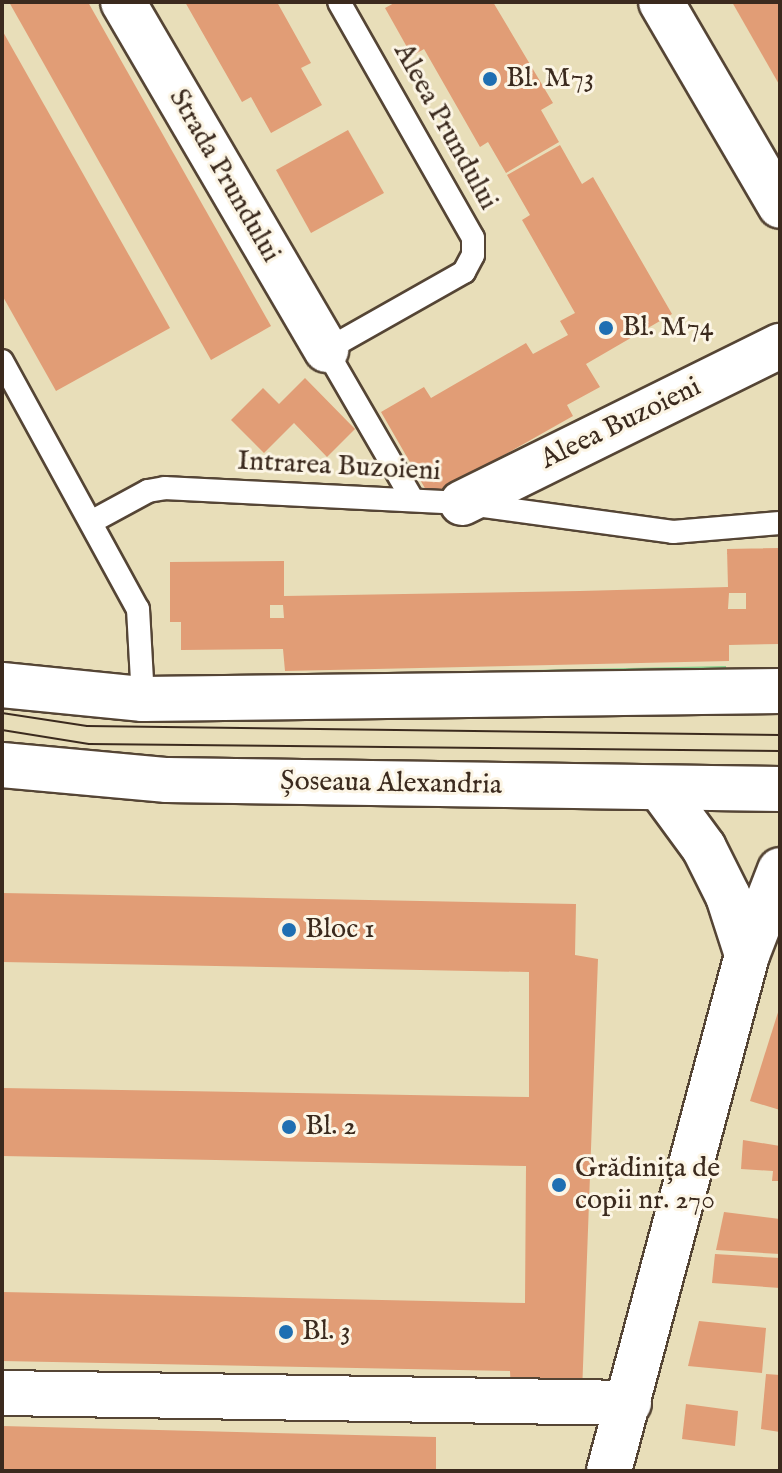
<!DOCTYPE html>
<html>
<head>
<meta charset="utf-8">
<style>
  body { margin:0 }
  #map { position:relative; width:782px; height:1473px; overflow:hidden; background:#e8deb9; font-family:"IM FELL English",serif }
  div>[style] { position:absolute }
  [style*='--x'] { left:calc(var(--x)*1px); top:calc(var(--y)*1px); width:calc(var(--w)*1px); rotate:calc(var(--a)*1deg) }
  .green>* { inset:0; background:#88d08c }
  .building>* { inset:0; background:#e19d76 }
  .roads { filter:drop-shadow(2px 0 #554535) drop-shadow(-2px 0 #554535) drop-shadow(0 2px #554535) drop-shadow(0 -2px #554535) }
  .lane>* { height:22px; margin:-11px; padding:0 11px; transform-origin:11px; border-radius:11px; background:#fff }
  .street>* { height:44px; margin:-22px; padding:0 22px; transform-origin:22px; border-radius:22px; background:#fff }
  .secondary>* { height:44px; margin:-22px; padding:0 22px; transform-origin:22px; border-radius:22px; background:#fff }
  .primary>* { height:44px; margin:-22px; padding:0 22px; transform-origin:22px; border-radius:22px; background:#fff }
  .tram>* { height:2px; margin:-1px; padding:0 1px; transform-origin:1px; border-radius:1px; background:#3b2a1e }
  .dots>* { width:22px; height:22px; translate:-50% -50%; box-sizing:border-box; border:4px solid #fcf5e5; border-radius:50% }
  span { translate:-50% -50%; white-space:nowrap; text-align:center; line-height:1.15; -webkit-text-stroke:6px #fcf5e5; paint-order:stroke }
  .poi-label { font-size:28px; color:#3b2a1e }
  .left { translate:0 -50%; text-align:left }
  .street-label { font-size:28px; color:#3b2a1e }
  .frame { position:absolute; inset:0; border:4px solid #3b2a1e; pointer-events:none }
</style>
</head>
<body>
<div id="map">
  <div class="green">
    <div style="clip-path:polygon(726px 666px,726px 674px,286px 675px)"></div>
  </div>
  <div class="building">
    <div style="clip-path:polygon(9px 2px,88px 2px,271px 326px,211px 360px)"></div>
    <div style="clip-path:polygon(185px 2px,277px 2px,311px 63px,301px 68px,322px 105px,271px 133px,251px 97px,242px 102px)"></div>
    <div style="clip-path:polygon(396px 2px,493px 2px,553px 103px,541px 110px,559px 142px,506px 173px,488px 142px,480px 147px,424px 49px,412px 56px,385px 8px)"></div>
    <div style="clip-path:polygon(732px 2px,780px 2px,780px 86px)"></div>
    <div style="clip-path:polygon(2px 30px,170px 328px,56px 391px,2px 295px)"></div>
    <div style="clip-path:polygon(348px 130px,384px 193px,311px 233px,276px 170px)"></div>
    <div style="clip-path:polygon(560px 145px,582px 184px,593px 177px,672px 314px,586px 364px,600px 387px,567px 405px,573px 416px,430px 497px,381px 412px,424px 387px,431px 398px,526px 343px,533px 354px,568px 335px,560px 321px,575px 313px,522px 220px,530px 215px,507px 175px)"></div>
    <div style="clip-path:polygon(305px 378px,355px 429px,327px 457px,294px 423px,264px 453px,231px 420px,263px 388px,279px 404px)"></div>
    <div style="clip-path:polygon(evenodd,780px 548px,780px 644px,729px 645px,729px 661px,285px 671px,283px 649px,181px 650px,181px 622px,170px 622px,170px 562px,284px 561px,284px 596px,580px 591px,728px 587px,727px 549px,780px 548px,729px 593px,746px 593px,746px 609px,728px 609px,729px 593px,780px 548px,270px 605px,283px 605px,284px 618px,270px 618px,270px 605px)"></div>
    <div style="clip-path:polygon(2px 893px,576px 904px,575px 955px,598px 959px,582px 1393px,511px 1394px,510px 1371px,2px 1361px,2px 1292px,525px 1303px,526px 1166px,2px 1156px,2px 1088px,529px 1097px,529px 972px,2px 962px)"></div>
    <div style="clip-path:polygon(780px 1006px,780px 1110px,750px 1101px)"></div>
    <div style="clip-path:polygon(743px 1140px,780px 1146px,780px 1181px,772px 1181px,773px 1171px,741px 1169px)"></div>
    <div style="clip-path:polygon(724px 1212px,780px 1219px,780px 1254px,716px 1250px)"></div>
    <div style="clip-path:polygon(715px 1254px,780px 1258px,780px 1288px,712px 1283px)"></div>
    <div style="clip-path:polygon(699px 1321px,766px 1328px,762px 1373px,688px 1366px)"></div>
    <div style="clip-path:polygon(766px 1374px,780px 1375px,780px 1432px,761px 1429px)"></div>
    <div style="clip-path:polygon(686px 1404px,738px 1411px,735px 1446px,682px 1439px)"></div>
    <div style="clip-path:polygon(2px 1426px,436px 1437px,436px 1471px,2px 1471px)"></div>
  </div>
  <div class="roads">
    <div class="lane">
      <div style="--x:339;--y:2;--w:271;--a:60.4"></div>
      <div style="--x:473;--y:238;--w:17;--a:90"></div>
      <div style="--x:473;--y:255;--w:19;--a:118"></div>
      <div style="--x:464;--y:272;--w:159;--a:150.5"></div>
      <div style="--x:326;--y:350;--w:173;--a:59.9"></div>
      <div style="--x:2;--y:361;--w:283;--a:61.3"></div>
      <div style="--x:138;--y:609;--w:90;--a:86.8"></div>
      <div style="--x:91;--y:522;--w:65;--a:-28.5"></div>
      <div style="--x:148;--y:491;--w:17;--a:-10"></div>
      <div style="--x:165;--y:488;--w:297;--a:2.9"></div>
      <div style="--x:462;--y:503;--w:213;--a:7.8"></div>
      <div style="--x:673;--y:532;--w:107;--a:-4.8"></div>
    </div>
    <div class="street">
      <div style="--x:123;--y:2;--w:403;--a:59.7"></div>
      <div style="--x:462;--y:503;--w:355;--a:-26.3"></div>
      <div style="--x:2;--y:1393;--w:627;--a:0.91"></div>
    </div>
    <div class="secondary">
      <div style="--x:661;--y:2;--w:236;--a:59.7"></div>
      <div style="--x:609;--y:1471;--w:534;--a:-75.03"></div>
      <div style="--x:747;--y:955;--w:91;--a:-68.8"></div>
    </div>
    <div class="primary">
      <div style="--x:2;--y:685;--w:142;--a:5.7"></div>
      <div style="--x:143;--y:699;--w:637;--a:-0.72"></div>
      <div style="--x:2;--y:765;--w:166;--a:5.2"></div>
      <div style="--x:167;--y:780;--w:613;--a:0.84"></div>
      <div style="--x:660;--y:788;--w:74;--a:53.7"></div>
      <div style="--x:704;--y:848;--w:54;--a:63.4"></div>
      <div style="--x:728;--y:896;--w:62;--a:72.1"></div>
    </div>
  </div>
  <div class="tram">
    <div style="--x:2;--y:713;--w:86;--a:8.7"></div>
    <div style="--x:87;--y:726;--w:693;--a:0.74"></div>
    <div style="--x:2;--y:730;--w:88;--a:9.1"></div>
    <div style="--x:89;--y:744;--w:691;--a:0.58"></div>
  </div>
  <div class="dots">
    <div style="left:490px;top:79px;background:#1f6fb2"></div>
    <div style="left:606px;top:328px;background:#1f6fb2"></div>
    <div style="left:289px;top:930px;background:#1f6fb2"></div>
    <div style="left:289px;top:1127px;background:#1f6fb2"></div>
    <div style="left:559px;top:1185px;background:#1f6fb2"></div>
    <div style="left:286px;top:1332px;background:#1f6fb2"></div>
  </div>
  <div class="poi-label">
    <span class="left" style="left:506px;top:79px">Bl. M73</span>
    <span class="left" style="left:622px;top:328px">Bl. M74</span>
    <span class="left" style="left:305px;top:930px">Bloc 1</span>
    <span class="left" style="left:305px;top:1127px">Bl. 2</span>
    <span class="left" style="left:575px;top:1185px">Grădinița de<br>copii nr. 270</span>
    <span class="left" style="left:302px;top:1332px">Bl. 3</span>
  </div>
  <div class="street-label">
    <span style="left:445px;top:127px;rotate:61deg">Aleea Prundului</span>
    <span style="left:224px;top:176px;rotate:60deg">Strada Prundului</span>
    <span style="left:621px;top:424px;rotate:-26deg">Aleea Buzoieni</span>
    <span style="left:339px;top:467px;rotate:3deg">Intrarea Buzoieni</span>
    <span style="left:391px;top:784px;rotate:1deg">Șoseaua Alexandria</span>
  </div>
  <div class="frame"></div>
</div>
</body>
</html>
